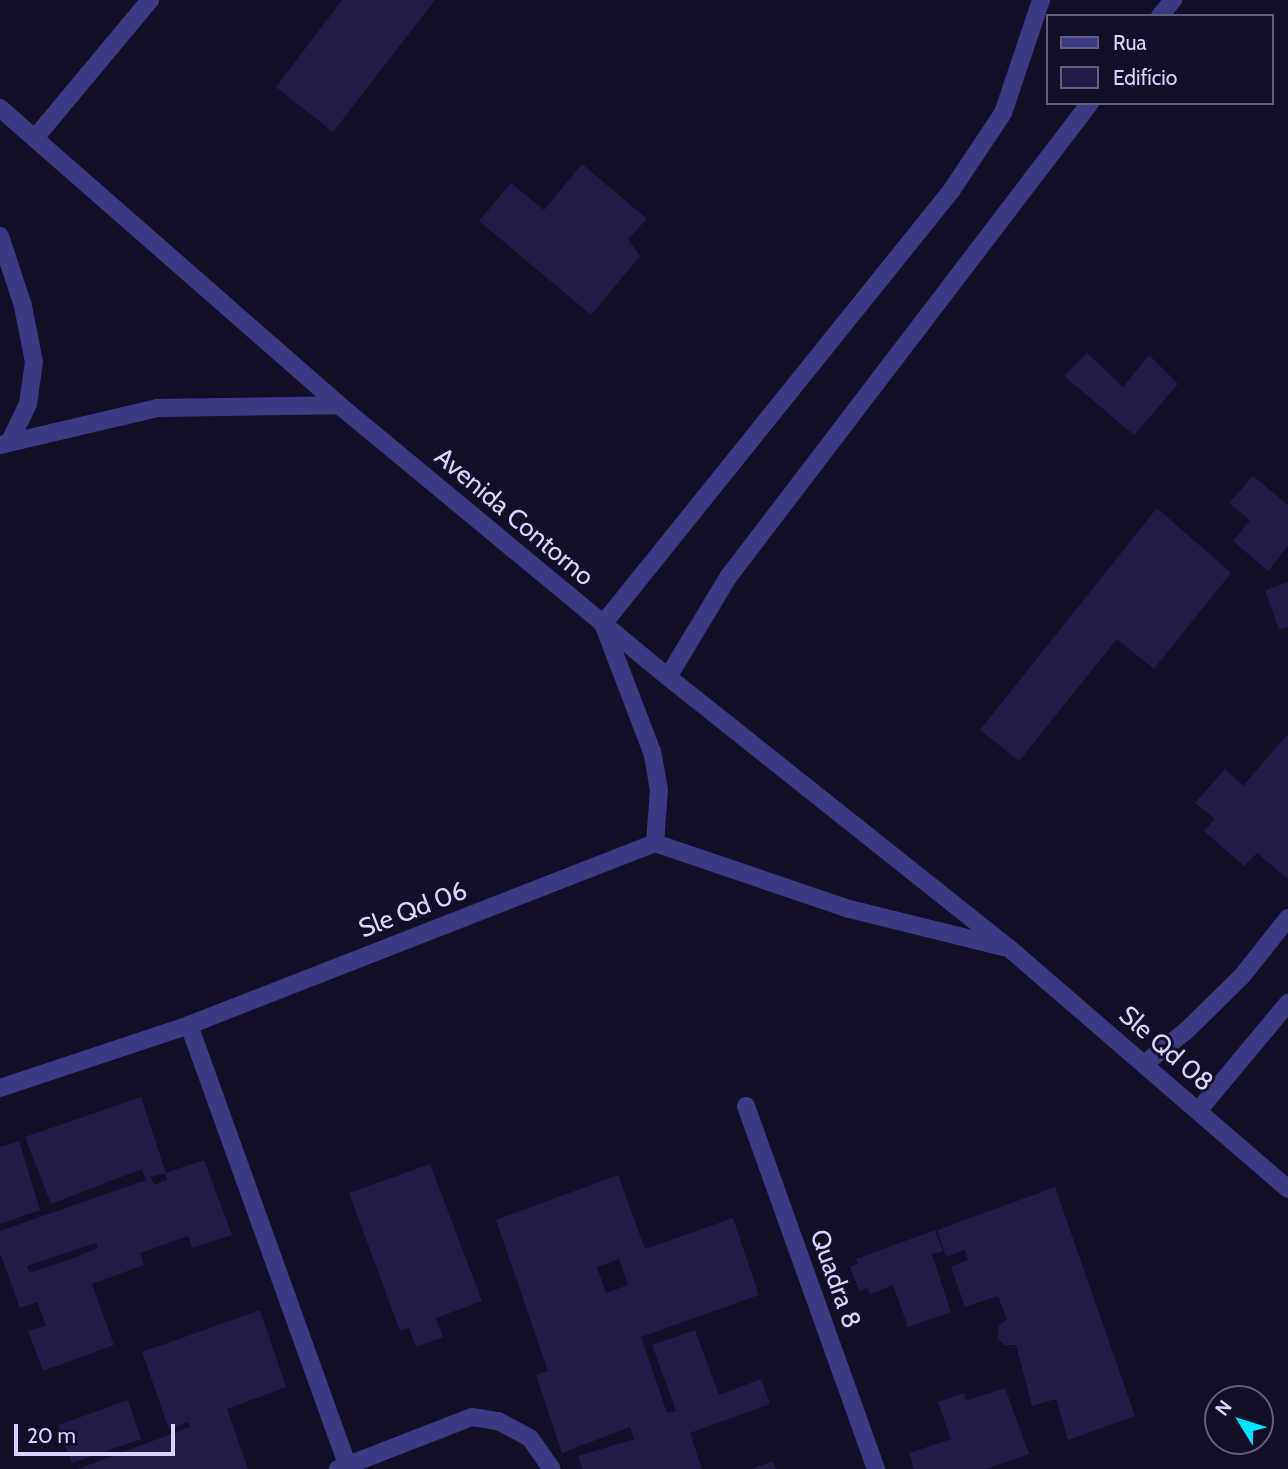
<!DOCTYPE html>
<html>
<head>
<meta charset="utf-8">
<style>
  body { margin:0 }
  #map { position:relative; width:1288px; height:1469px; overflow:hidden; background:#130f26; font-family:Cabin,sans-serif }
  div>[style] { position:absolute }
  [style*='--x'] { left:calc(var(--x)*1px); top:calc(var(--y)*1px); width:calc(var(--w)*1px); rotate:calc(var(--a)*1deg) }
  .building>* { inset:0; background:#241b47 }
  .minor>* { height:18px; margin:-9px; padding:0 9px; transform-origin:9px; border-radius:9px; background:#3d3a85 }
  span { translate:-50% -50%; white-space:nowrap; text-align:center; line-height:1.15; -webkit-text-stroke:6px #130f26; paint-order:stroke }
  .street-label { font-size:26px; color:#d9d4ff }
  .legend { position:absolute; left:1046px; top:14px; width:228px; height:91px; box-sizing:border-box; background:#130f26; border:2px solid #625e7d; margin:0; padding:9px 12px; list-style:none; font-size:21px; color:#d9d4ff }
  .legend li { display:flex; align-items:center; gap:14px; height:35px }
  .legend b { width:35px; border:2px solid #625e7d }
  .north { position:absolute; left:1204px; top:1385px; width:70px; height:70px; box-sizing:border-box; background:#130f26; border:2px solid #625e7d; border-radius:50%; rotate:308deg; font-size:19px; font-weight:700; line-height:28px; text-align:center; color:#d9d4ff }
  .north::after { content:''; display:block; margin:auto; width:24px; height:32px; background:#00e5ff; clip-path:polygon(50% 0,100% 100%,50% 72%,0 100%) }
  .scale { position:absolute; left:14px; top:1424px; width:161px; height:32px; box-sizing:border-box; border:4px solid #d9d4ff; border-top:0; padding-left:9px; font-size:21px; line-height:24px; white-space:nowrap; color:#d9d4ff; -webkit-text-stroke:5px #130f26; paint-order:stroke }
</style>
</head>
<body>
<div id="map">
  <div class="building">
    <div style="clip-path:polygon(342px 0,435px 0,333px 132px,276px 87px)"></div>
    <div style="clip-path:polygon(582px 164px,647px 219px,628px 239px,640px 256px,591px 315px,479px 221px,511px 183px,544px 210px)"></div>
    <div style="clip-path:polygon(1087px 353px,1123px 387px,1149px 355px,1178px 384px,1134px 435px,1064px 376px)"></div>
    <div style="clip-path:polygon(1253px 476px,1288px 505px,1288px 546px,1268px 571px,1233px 541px,1250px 520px,1229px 503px)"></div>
    <div style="clip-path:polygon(1157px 508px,1231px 573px,1154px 669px,1117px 639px,1019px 761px,980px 730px)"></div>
    <div style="clip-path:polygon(1288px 582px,1288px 627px,1279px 630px,1265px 590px)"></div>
    <div style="clip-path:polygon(1288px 734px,1288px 877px,1287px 878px,1257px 853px,1244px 866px,1204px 831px,1215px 819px,1195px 803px,1225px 769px,1243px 786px)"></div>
    <div style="clip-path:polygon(evenodd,141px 1097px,166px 1173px,151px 1177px,154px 1185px,167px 1180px,165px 1173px,204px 1160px,232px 1235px,192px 1248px,188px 1236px,140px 1253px,144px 1265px,92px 1284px,114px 1345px,43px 1371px,28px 1331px,46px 1325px,37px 1302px,20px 1308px,0 1253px,0 1231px,146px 1180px,142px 1169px,51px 1204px,25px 1137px,141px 1097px,96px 1243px,98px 1247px,77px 1257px,30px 1273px,27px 1266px,96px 1243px)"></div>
    <div style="clip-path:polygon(19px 1141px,40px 1210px,0 1224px,0 1147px)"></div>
    <div style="clip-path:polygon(430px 1164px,482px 1301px,436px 1318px,443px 1337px,416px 1347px,409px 1328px,400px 1331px,349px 1193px)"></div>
    <div style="clip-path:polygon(evenodd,618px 1175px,645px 1249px,733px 1218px,759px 1295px,641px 1337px,667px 1413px,676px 1411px,652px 1345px,695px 1330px,719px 1395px,761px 1379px,770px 1404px,690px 1433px,702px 1469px,583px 1469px,578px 1456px,634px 1439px,630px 1427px,562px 1453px,536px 1375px,548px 1371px,496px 1220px,618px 1175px,619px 1259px,628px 1285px,606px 1293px,597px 1267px,619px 1259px)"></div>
    <div style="clip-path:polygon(1055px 1187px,1135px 1416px,1068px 1440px,1056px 1399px,1032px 1406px,1016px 1345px,1005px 1345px,998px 1339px,999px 1325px,1007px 1319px,998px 1296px,965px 1307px,951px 1267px,968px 1260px,965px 1250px,946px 1257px,937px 1230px)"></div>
    <div style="clip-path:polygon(935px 1230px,943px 1251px,932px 1254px,951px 1312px,908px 1327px,893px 1285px,870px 1294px,868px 1288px,859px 1291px,850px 1267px,858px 1264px,856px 1259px)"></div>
    <div style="clip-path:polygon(260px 1310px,286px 1387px,227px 1409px,248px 1469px,78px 1469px,190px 1427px,188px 1422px,169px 1429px,142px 1352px)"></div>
    <div style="clip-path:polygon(1005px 1388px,1029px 1454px,986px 1469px,914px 1469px,909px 1453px,951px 1439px,938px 1402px,964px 1393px,966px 1401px)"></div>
    <div style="clip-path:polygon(128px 1400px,141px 1439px,72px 1463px,58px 1425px)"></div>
    <div style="clip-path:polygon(773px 1461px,776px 1469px,751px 1469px)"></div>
  </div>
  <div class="minor">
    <div style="--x:1160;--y:16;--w:21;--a:-51"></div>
    <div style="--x:0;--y:108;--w:451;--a:41.2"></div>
    <div style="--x:339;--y:405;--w:427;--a:39.6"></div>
    <div style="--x:668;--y:677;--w:437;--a:38.5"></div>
    <div style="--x:1010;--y:949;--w:367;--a:40.8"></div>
    <div style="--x:35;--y:138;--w:180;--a:-50.2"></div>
    <div style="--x:0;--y:236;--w:74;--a:71.8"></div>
    <div style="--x:23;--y:306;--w:57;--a:78.9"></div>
    <div style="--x:34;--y:362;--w:42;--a:98.1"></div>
    <div style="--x:28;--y:404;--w:41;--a:115.9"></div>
    <div style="--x:0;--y:445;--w:162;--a:-13.2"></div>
    <div style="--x:158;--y:408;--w:181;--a:-0.9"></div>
    <div style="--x:668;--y:677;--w:118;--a:-58.9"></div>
    <div style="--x:729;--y:576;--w:595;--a:-52.65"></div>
    <div style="--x:1003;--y:947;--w:159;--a:-166.1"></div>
    <div style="--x:849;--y:909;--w:205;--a:-161.2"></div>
    <div style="--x:655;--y:843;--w:53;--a:-85.7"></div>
    <div style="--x:659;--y:790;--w:39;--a:-100"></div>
    <div style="--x:652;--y:752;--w:137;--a:-110.9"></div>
    <div style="--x:603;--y:624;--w:556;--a:-51.21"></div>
    <div style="--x:951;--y:191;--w:94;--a:-56.3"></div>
    <div style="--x:1003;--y:113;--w:119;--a:-71.4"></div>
    <div style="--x:189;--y:1025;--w:468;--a:70.2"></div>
    <div style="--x:1144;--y:1064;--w:53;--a:-38.2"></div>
    <div style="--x:1186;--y:1031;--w:78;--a:-44.5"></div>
    <div style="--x:1242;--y:976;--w:74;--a:-51.6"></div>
    <div style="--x:0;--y:1088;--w:199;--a:-18.4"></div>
    <div style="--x:189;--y:1025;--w:500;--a:-21.33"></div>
    <div style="--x:746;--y:1106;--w:386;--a:70.3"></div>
    <div style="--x:1198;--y:1111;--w:141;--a:-50.2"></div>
    <div style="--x:338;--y:1469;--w:144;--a:-21.2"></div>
    <div style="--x:472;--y:1417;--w:26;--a:9"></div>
    <div style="--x:498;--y:1421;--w:36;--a:28"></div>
    <div style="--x:530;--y:1438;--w:38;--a:55"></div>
  </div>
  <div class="street-label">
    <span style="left:514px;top:517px;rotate:40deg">Avenida Contorno</span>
    <span style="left:413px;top:910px;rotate:-21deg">Sle Qd 06</span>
    <span style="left:1166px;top:1049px;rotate:41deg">Sle Qd 08</span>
    <span style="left:835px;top:1279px;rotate:70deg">Quadra 8</span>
  </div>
  <ul class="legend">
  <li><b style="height:9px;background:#3d3a85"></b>Rua</li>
  <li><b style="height:19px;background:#241b47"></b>Edifício</li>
  </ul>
  <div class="north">N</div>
  <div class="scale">20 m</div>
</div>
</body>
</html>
